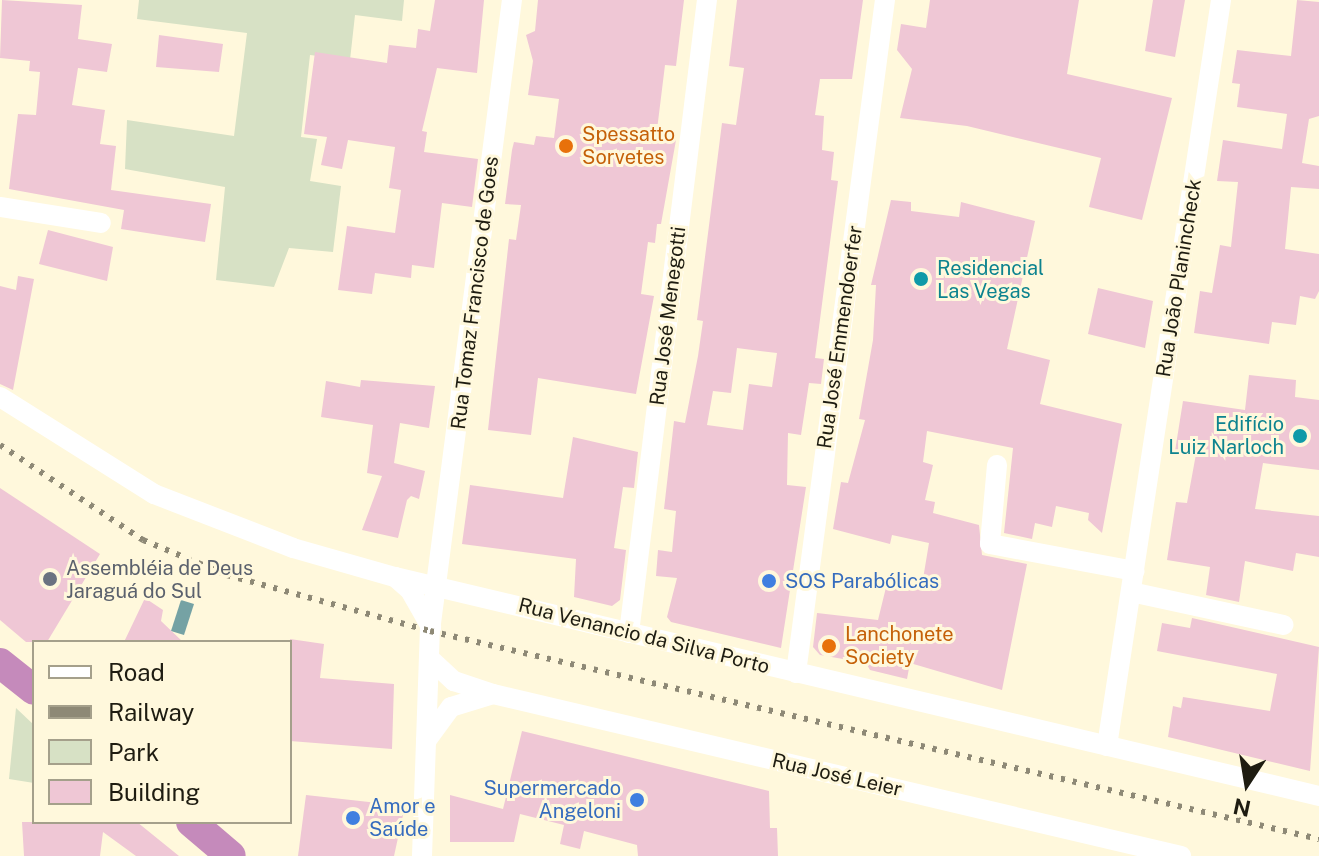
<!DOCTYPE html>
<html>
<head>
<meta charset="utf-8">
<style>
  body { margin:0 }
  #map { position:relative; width:1319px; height:856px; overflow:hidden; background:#fff8dc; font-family:"Public Sans",sans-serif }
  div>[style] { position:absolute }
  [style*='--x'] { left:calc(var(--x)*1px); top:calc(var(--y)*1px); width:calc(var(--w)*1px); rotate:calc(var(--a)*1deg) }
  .green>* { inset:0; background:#d7e1c5 }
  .water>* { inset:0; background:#75a2a4 }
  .building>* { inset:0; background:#efc7d5 }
  .minor>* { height:20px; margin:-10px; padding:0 10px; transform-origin:10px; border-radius:10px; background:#fff }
  .highway>* { height:30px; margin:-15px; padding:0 15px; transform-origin:15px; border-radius:15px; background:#c58abb }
  .rail>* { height:6px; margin-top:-3px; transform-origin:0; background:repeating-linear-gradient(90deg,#8e8976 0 4px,transparent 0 12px) }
  .dots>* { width:22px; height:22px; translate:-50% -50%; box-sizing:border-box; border:4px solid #fff8dc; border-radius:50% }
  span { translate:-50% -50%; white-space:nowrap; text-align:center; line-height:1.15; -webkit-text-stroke:6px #fff8dc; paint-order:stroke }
  .food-label { font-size:20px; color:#c56008 }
  .left { translate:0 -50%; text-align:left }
  .culture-label { font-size:20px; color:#0d838f }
  .right { translate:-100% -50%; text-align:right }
  .street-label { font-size:20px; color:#1e1c11 }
  .worship-label { font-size:20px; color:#5b616d }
  .shop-label { font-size:20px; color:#366cbe }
  .legend { position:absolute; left:32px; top:640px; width:260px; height:184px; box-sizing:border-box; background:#fff8dc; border:2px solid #a5a08b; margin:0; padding:10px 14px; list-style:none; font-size:24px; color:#1e1c11 }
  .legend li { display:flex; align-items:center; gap:16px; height:40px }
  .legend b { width:40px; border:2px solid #a5a08b }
  .north { position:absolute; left:1207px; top:744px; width:80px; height:80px; -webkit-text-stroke:6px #fff8dc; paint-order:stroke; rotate:192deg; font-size:22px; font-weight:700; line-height:32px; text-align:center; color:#1e1c11 }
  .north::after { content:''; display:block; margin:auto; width:28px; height:36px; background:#1e1c11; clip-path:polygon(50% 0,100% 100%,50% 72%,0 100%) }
</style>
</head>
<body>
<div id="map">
  <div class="green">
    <div style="clip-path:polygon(139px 0,404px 0,402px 21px,355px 15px,350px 60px,310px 55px,301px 137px,317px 139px,310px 181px,341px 186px,333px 252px,289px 248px,274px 287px,216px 280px,225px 187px,125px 169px,127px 120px,234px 136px,247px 33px,137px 19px)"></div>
    <div style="clip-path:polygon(16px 708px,34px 725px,34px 783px,9px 779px)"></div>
  </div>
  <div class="water">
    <div style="clip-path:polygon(181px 600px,194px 604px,184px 635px,171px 631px)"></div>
  </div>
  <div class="building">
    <div style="clip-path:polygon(2px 0,82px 5px,78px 39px,112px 44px,107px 72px,78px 68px,72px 105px,105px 110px,100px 144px,116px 146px,111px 190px,211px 204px,205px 242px,121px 229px,124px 210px,9px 189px,18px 114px,36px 115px,40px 72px,29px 71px,30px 61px,0 58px)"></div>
    <div style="clip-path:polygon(435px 0,484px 0,477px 73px,437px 68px,422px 131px,427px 132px,424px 152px,478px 159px,472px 207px,442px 203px,434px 268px,412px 265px,411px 278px,375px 273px,372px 294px,338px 290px,347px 226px,395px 233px,401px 190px,389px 188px,395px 147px,348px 140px,342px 169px,321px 165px,327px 137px,304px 134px,315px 52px,387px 63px,389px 45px,416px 48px,418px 29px,430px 31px)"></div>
    <div style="clip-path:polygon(538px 0,684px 0,676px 66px,665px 65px,656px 138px,676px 140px,661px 224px,657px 224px,655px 243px,648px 242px,641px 294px,654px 296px,636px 394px,538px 378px,531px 435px,488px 430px,509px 239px,516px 240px,521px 205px,505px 204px,512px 150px,514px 142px,534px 145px,536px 136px,554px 138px,559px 99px,528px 95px,533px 61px,526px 35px,535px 31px)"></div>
    <div style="clip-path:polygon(evenodd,737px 0,863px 0,852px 79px,820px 79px,815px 115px,824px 116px,822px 150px,834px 152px,831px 180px,838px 181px,815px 358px,824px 359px,821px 384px,809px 383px,801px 435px,788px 433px,787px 485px,806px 487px,781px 648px,671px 622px,667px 617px,677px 578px,656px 576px,658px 550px,672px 552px,676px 511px,664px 509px,674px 421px,685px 423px,698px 356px,703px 321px,697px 320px,722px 123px,736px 125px,744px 68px,729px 66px,737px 0,737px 348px,777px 353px,772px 387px,749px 384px,743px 430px,707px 425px,713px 391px,731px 393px,737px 348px)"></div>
    <div style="clip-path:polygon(930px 0,1079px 0,1067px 74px,1172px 98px,1142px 220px,1089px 207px,1101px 158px,967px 126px,900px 118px,912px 69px,897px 50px,901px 24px,926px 28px)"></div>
    <div style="clip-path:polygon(1153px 0,1185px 0,1175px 57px,1145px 51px)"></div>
    <div style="clip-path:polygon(1297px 0,1319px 2px,1319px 116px,1309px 119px,1302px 163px,1319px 166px,1319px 189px,1291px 187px,1285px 249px,1319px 254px,1319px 291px,1315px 299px,1300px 296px,1296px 325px,1272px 322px,1269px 344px,1194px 333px,1200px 291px,1212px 293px,1220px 245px,1231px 247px,1238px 182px,1217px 181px,1223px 140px,1282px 149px,1287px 114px,1237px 107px,1240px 84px,1232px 83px,1237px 50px,1291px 56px)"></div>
    <div style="clip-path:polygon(159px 35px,223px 44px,219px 72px,156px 67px)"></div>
    <div style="clip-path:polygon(891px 200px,911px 202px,911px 211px,959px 217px,961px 202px,1035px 221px,1007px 349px,1050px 360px,1040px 404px,1122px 424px,1102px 533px,1088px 520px,1089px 513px,1056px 506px,1052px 527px,1035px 523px,1032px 539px,1004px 533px,1013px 448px,927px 431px,923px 462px,933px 465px,925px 500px,935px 502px,933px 513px,979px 525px,982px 555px,1027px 564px,1002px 690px,910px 663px,907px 679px,870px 670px,866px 663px,820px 655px,813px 647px,817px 613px,878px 620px,890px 571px,923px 579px,929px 543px,892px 535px,890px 544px,833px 529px,841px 482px,848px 483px,865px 420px,859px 419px,873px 340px,876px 285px,871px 285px)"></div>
    <div style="clip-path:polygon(48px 230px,113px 247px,107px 281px,39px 264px)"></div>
    <div style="clip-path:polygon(18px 276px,34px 279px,13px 390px,0 384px,0 286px,16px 290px)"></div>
    <div style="clip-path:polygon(1098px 288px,1153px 301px,1145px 348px,1088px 334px)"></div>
    <div style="clip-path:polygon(1249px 375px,1296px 380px,1295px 397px,1319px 400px,1319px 470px,1263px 463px,1255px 509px,1319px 516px,1319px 557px,1296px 553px,1293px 571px,1245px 561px,1239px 602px,1206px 595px,1210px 567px,1167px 560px,1176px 502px,1187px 503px,1196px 454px,1175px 451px,1183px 401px,1245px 410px)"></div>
    <div style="clip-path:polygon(361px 380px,435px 386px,429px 428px,400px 423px,394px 463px,425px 471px,419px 499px,411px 496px,407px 500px,398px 538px,362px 530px,382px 476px,367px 473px,373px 425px,321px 417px,326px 381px,360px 387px)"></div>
    <div style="clip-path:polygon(573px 437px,638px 452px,634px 488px,623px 487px,614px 548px,626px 550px,620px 600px,612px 606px,574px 597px,576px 559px,462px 544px,470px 485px,563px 498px)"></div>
    <div style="clip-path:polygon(0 488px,100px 554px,47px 642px,26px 642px,0 620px)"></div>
    <div style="clip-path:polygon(145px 598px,163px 610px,161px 621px,183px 642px,124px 642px)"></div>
    <div style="clip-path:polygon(1192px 618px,1319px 647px,1310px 771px,1168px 737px,1173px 706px,1181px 708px,1183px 697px,1270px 711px,1277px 674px,1157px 651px,1162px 623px,1190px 628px)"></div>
    <div style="clip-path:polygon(290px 639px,324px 644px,320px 678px,394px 684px,392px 749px,290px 741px)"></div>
    <div style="clip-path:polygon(522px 731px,769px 791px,770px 828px,777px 828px,778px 856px,638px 856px,637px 845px,584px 831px,580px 849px,560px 844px,564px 825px,520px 814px,514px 842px,450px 842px,450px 795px,503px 809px)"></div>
    <div style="clip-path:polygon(306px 795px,405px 806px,394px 856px,298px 856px)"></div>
    <div style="clip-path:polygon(22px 822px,137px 822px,179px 856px,136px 856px,103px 832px,100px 856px,24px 856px)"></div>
  </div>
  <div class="minor">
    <div style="--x:0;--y:207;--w:102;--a:9"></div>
    <div style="--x:0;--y:397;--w:182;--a:32.2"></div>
    <div style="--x:154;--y:494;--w:149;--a:21.2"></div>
    <div style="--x:293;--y:548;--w:106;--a:15.9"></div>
    <div style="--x:395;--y:577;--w:950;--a:13.33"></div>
    <div style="--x:997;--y:465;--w:79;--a:95.1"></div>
    <div style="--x:990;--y:544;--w:147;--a:10.6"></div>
    <div style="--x:395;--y:577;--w:20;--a:41"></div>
    <div style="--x:410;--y:590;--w:43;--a:60.4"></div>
    <div style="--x:1131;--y:592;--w:156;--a:12.2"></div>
    <div style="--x:629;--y:633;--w:638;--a:-82.98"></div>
    <div style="--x:429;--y:658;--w:34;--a:43"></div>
    <div style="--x:454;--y:681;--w:41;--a:18.4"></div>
    <div style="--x:493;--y:694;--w:707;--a:13.25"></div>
    <div style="--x:796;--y:673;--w:679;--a:-82.47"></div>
    <div style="--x:426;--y:741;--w:42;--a:-53.7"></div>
    <div style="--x:451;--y:707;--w:41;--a:-17.1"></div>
    <div style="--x:1107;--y:746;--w:755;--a:-81.31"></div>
    <div style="--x:422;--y:856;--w:225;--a:-88"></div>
    <div style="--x:430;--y:631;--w:636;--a:-82.6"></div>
  </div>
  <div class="highway">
    <div style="--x:0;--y:663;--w:43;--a:38.5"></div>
    <div style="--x:191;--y:822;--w:52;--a:40.4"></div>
  </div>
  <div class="rail">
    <div style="--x:0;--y:445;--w:172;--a:33.6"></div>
    <div style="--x:143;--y:540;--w:91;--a:22.6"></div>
    <div style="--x:227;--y:575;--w:211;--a:15.4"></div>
    <div style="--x:430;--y:631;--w:913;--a:13.17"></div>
  </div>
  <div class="dots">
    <div style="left:566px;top:146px;background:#e8710a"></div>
    <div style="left:921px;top:279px;background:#0f9aa8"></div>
    <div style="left:1300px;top:436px;background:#0f9aa8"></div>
    <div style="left:50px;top:579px;background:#6b7280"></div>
    <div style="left:769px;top:581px;background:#3f7fe0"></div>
    <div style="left:829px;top:646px;background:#e8710a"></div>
    <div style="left:637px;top:800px;background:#3f7fe0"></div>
    <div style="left:353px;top:818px;background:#3f7fe0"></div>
  </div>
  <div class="food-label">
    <span class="left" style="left:582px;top:146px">Spessatto<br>Sorvetes</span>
    <span class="left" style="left:845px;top:646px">Lanchonete<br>Society</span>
  </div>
  <div class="culture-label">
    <span class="left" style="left:937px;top:280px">Residencial<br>Las Vegas</span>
    <span class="right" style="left:1284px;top:436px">Edifício<br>Luiz Narloch</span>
  </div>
  <div class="street-label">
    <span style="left:1179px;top:278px;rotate:-81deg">Rua João Planincheck</span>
    <span style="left:475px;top:293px;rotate:-83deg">Rua Tomaz Francisco de Goes</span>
    <span style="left:668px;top:316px;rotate:-83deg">Rua José Menegotti</span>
    <span style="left:840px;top:337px;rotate:-82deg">Rua José Emmendoerfer</span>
    <span style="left:644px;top:636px;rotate:14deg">Rua Venancio da Silva Porto</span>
    <span style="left:837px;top:775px;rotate:13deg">Rua José Leier</span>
  </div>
  <div class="worship-label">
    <span class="left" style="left:66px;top:580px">Assembléia de Deus<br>Jaraguá do Sul</span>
  </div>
  <div class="shop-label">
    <span class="left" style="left:785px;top:581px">SOS Parabólicas</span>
    <span class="right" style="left:621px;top:800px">Supermercado<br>Angeloni</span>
    <span class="left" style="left:369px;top:818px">Amor e<br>Saúde</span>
  </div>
  <ul class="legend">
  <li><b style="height:10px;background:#fff"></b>Road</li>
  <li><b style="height:10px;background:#8e8976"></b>Railway</li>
  <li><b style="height:22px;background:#d7e1c5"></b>Park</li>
  <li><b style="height:22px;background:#efc7d5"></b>Building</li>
  </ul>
  <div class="north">N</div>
</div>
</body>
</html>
